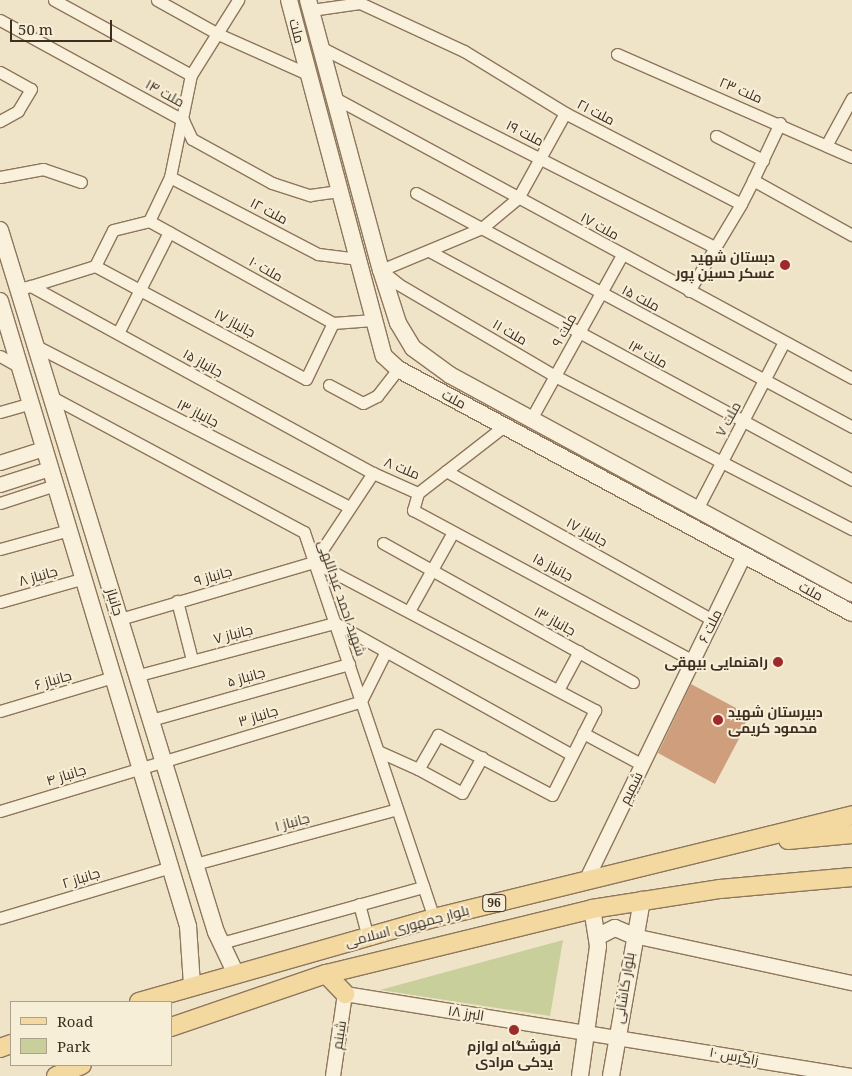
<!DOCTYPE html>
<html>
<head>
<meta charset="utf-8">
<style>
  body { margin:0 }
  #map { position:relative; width:852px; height:1076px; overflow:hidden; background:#f0e4c8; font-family:"Noto Serif",Cairo,serif }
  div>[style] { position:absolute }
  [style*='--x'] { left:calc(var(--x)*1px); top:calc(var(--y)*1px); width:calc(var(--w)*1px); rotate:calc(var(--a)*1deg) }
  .green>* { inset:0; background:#c9cf9b }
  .building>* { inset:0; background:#cf9f7d }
  .roads { filter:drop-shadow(1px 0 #8d765c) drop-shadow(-1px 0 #8d765c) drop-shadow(0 1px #8d765c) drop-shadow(0 -1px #8d765c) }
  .minor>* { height:11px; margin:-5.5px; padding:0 5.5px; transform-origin:5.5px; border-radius:5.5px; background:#faf1dc }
  .tertiary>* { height:14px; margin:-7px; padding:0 7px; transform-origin:7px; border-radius:7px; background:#faf1dc }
  .secondary>* { height:16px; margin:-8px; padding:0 8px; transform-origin:8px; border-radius:8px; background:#faf1dc }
  .primary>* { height:18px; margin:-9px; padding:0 9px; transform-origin:9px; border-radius:9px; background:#f3d9a0 }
  .dots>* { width:14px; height:14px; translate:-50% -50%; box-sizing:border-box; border:2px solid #f7eed8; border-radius:50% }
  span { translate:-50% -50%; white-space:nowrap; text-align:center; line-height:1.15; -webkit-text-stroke:4px #f7eed8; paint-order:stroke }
  .shield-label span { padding:1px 4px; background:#f7eed8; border:1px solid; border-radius:4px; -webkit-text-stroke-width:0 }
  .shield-label { font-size:12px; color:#3d2e20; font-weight:700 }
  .street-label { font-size:14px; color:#3d2e20 }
  .poi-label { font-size:14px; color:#3d2e20; font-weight:700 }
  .right { translate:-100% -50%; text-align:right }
  .left { translate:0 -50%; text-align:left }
  .legend { position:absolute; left:10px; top:1001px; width:162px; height:65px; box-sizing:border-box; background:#f7eed8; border:1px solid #ada18e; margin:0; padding:6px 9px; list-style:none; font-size:15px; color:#3d2e20 }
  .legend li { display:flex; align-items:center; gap:10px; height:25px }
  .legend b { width:25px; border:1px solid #ada18e }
  .scale { position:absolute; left:10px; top:20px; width:102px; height:22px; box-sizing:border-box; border:2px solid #3d2e20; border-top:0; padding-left:6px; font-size:15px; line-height:18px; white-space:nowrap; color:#3d2e20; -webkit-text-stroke:4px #f7eed8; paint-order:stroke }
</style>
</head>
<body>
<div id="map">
  <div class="green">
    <div style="clip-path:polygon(563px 940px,550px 1016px,380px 990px)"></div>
  </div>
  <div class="building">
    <div style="clip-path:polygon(691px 684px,751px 716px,715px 784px,658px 753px)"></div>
  </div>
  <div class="roads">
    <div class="minor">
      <div style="--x:54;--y:0;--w:156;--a:28.7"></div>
      <div style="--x:157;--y:0;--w:70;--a:29.1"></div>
      <div style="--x:218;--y:34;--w:98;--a:24"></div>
      <div style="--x:311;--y:10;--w:49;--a:-8.1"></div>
      <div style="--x:360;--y:3;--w:115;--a:24.8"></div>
      <div style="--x:464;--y:51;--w:119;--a:31.5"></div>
      <div style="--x:565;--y:113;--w:198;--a:27.3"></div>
      <div style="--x:741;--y:204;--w:27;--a:-63"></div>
      <div style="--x:753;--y:180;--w:113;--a:29.1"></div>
      <div style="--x:0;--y:20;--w:209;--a:28.7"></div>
      <div style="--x:183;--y:120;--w:21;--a:65"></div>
      <div style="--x:192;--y:139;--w:91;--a:28.8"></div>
      <div style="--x:272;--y:183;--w:40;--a:18"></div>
      <div style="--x:310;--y:195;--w:29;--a:-8"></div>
      <div style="--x:322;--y:48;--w:441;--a:26.9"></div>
      <div style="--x:617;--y:54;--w:257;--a:23.7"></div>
      <div style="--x:0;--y:72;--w:35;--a:29"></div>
      <div style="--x:31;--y:89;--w:26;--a:121"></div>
      <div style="--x:18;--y:111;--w:21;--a:151"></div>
      <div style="--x:335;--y:98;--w:588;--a:28.44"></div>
      <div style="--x:565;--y:113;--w:97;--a:118.9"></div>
      <div style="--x:518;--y:198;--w:47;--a:140.2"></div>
      <div style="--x:482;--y:228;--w:109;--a:157.4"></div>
      <div style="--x:381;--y:270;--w:22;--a:39"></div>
      <div style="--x:398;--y:284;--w:182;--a:30.4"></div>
      <div style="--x:555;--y:376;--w:334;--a:27.3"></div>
      <div style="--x:716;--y:136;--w:53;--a:27.1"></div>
      <div style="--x:827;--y:144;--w:52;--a:-61.5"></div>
      <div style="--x:0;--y:177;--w:44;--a:-10.5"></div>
      <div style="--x:43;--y:169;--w:40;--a:18.9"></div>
      <div style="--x:170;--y:177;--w:167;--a:27.5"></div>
      <div style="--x:318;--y:254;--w:39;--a:7"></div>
      <div style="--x:753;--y:180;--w:63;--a:-64.7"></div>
      <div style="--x:416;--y:193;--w:495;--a:28.2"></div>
      <div style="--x:149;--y:221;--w:210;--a:29"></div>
      <div style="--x:333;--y:323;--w:40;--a:-4.3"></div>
      <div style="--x:431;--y:252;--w:479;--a:28.4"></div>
      <div style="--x:95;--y:266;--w:239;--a:28.2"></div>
      <div style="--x:306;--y:379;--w:62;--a:-64.3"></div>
      <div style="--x:31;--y:286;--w:67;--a:-17.4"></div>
      <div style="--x:95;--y:266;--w:40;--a:-63.4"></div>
      <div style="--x:113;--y:230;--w:37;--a:-14"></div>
      <div style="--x:149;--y:221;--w:49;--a:-64.5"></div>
      <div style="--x:170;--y:177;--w:104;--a:-78.4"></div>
      <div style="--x:191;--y:75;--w:89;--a:-57.9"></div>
      <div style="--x:17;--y:289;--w:14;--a:-12"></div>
      <div style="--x:31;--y:286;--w:390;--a:28.7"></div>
      <div style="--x:689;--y:291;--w:101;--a:-59.1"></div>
      <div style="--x:118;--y:333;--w:113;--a:-63.2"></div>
      <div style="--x:36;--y:346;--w:350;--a:27.2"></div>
      <div style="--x:0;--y:356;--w:23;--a:29"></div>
      <div style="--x:329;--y:385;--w:38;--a:28"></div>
      <div style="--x:363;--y:403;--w:16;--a:-27"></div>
      <div style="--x:377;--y:396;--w:34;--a:-52"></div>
      <div style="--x:52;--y:397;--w:286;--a:28.2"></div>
      <div style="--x:304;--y:532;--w:407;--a:71.4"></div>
      <div style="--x:0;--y:412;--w:32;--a:-16"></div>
      <div style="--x:531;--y:419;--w:188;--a:-61"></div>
      <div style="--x:446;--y:471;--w:306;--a:29.2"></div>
      <div style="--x:418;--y:493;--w:18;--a:106"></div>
      <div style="--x:413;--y:510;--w:318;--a:28.3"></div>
      <div style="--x:0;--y:503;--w:58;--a:-18.1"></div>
      <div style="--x:697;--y:509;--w:188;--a:-62.5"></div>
      <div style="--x:383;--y:543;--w:286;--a:29.1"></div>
      <div style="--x:0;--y:549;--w:72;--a:-15.4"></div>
      <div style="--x:314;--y:562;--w:318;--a:27.8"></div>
      <div style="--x:595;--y:710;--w:95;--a:116.8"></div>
      <div style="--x:552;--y:795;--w:129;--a:-152.2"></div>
      <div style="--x:438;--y:735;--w:39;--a:120"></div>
      <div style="--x:418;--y:769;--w:44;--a:-155.8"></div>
      <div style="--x:314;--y:562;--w:107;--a:-56.5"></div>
      <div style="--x:373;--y:473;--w:49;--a:24"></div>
      <div style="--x:418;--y:493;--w:109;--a:-37.9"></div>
      <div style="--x:177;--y:601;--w:61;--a:75.7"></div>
      <div style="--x:0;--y:602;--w:87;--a:-15.9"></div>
      <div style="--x:409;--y:611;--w:90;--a:-60.9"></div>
      <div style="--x:120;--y:619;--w:202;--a:-16.4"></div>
      <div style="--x:139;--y:675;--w:203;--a:-14.9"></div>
      <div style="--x:335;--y:623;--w:271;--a:29.1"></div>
      <div style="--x:558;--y:690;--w:44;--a:-61.7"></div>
      <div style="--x:0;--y:711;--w:118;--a:-16.7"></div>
      <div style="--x:151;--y:720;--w:206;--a:-15.8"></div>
      <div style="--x:583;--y:733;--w:68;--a:28.1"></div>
      <div style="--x:418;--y:769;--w:50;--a:28.6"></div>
      <div style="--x:462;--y:793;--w:41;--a:-60.9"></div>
      <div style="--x:0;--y:811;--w:377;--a:-16.9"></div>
      <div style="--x:361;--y:701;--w:54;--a:-63.4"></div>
      <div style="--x:195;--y:864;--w:209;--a:-15.2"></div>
      <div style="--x:359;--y:904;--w:35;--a:75"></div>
      <div style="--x:0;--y:918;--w:178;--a:-16.6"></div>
      <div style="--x:221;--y:943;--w:210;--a:-15.5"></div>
    </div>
    <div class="tertiary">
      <div style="--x:0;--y:463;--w:46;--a:-17.7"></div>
      <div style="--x:0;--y:485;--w:52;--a:-17.7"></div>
      <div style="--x:587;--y:879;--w:360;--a:-64.1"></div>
      <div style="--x:634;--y:936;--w:223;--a:12.2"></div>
      <div style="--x:333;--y:1076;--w:83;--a:-81.7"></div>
      <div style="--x:345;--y:994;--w:514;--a:9.19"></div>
    </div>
    <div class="secondary">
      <div style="--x:289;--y:0;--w:368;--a:75.1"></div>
      <div style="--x:384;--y:356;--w:19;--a:43"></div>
      <div style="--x:398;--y:369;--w:515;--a:28.26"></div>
      <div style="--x:308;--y:0;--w:280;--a:74.9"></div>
      <div style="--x:381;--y:270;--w:56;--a:72.2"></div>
      <div style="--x:398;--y:323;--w:29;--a:59"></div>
      <div style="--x:413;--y:348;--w:46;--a:36.1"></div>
      <div style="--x:450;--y:375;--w:457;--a:28.5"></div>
      <div style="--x:0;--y:230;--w:734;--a:72.9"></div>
      <div style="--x:216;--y:932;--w:44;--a:64.6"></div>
      <div style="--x:0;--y:301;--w:653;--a:73.26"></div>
      <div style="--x:188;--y:926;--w:59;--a:86.1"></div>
      <div style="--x:597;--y:937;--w:20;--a:-27"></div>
      <div style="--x:615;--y:928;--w:21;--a:23"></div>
      <div style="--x:580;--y:1076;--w:131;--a:-82.1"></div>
      <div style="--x:598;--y:946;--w:37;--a:-99"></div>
      <div style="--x:611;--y:1076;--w:179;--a:-80"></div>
    </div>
    <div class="primary">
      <div style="--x:788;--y:840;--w:64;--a:-5.4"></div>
      <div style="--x:326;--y:974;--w:28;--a:46"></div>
      <div style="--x:139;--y:1002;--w:307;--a:-15.9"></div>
      <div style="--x:434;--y:918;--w:431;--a:-13.8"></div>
      <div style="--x:171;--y:1027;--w:164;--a:-18.9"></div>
      <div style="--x:326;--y:974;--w:274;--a:-13.7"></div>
      <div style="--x:592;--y:909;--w:130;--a:-8.9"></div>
      <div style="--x:720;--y:889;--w:133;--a:-5.2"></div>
      <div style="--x:0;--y:1048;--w:12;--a:-20"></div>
      <div style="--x:56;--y:1076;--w:28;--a:-23"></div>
    </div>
  </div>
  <div class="dots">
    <div style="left:785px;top:265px;background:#9e2a2b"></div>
    <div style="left:778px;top:662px;background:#9e2a2b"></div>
    <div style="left:718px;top:720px;background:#9e2a2b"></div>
    <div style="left:514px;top:1030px;background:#9e2a2b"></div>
  </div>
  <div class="shield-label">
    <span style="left:494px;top:903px">96</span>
  </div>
  <div class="street-label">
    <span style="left:297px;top:31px;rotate:75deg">ملت</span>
    <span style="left:741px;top:90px;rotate:23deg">ملت ۲۳</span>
    <span style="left:165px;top:93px;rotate:29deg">ملت ۱۴</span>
    <span style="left:596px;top:112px;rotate:27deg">ملت ۲۱</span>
    <span style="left:525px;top:133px;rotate:27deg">ملت ۱۹</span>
    <span style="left:269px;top:211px;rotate:28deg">ملت ۱۲</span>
    <span style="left:600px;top:226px;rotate:29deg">ملت ۱۷</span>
    <span style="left:266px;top:269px;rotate:29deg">ملت ۱۰</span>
    <span style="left:641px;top:298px;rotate:28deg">ملت ۱۵</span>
    <span style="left:235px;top:323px;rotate:28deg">جانباز ۱۷</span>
    <span style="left:564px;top:330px;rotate:-61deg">ملت ۹</span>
    <span style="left:510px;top:332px;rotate:30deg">ملت ۱۱</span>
    <span style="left:648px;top:354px;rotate:29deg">ملت ۱۳</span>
    <span style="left:203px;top:363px;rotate:29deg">جانباز ۱۵</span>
    <span style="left:454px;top:399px;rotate:28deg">ملت</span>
    <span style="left:198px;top:413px;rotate:27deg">جانباز ۱۳</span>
    <span style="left:728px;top:419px;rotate:-61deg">ملت ۷</span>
    <span style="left:402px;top:468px;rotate:22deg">ملت ۸</span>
    <span style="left:587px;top:532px;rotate:29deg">جانباز ۱۷</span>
    <span style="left:553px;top:567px;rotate:28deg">جانباز ۱۵</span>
    <span style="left:38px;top:576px;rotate:-16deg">جانباز ۸</span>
    <span style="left:213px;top:576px;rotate:-16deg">جانباز ۹</span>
    <span style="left:811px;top:591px;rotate:28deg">ملت</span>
    <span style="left:342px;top:598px;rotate:71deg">شهید احمد عبداللهی</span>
    <span style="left:115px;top:602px;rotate:73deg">جانباز</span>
    <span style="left:555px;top:621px;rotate:29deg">جانباز ۱۳</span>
    <span style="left:710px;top:626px;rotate:-64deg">ملت ۶</span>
    <span style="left:233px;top:634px;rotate:-14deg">جانباز ۷</span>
    <span style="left:246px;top:677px;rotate:-16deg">جانباز ۵</span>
    <span style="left:53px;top:680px;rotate:-16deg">جانباز ۶</span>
    <span style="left:258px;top:716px;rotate:-17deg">جانباز ۳</span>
    <span style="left:66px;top:775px;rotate:-17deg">جانباز ۴</span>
    <span style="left:631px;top:788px;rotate:-64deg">شمیم</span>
    <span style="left:292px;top:822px;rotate:-15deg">جانباز ۱</span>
    <span style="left:81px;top:878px;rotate:-17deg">جانباز ۲</span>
    <span style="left:407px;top:926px;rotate:-15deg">بلوار جمهوری اسلامی</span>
    <span style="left:624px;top:988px;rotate:-81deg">بلوار کاشانی</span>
    <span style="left:466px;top:1013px;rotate:9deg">البرز ۱۸</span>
    <span style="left:339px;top:1035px;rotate:-81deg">شبنم</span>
    <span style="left:734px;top:1056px;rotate:10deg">زاگرس ۱۰</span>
  </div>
  <div class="poi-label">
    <span class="right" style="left:775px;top:265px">دبستان شهید<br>عسکر حسین پور</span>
    <span class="right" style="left:768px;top:662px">راهنمایی بیهقی</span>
    <span class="left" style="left:728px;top:720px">دبیرستان شهید<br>محمود کریمی</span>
    <span style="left:514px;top:1054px">فروشگاه لوازم<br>یدکی مرادی</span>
  </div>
  <ul class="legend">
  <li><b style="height:6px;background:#f3d9a0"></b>Road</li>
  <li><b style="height:14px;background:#c9cf9b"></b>Park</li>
  </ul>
  <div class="scale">50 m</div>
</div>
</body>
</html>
